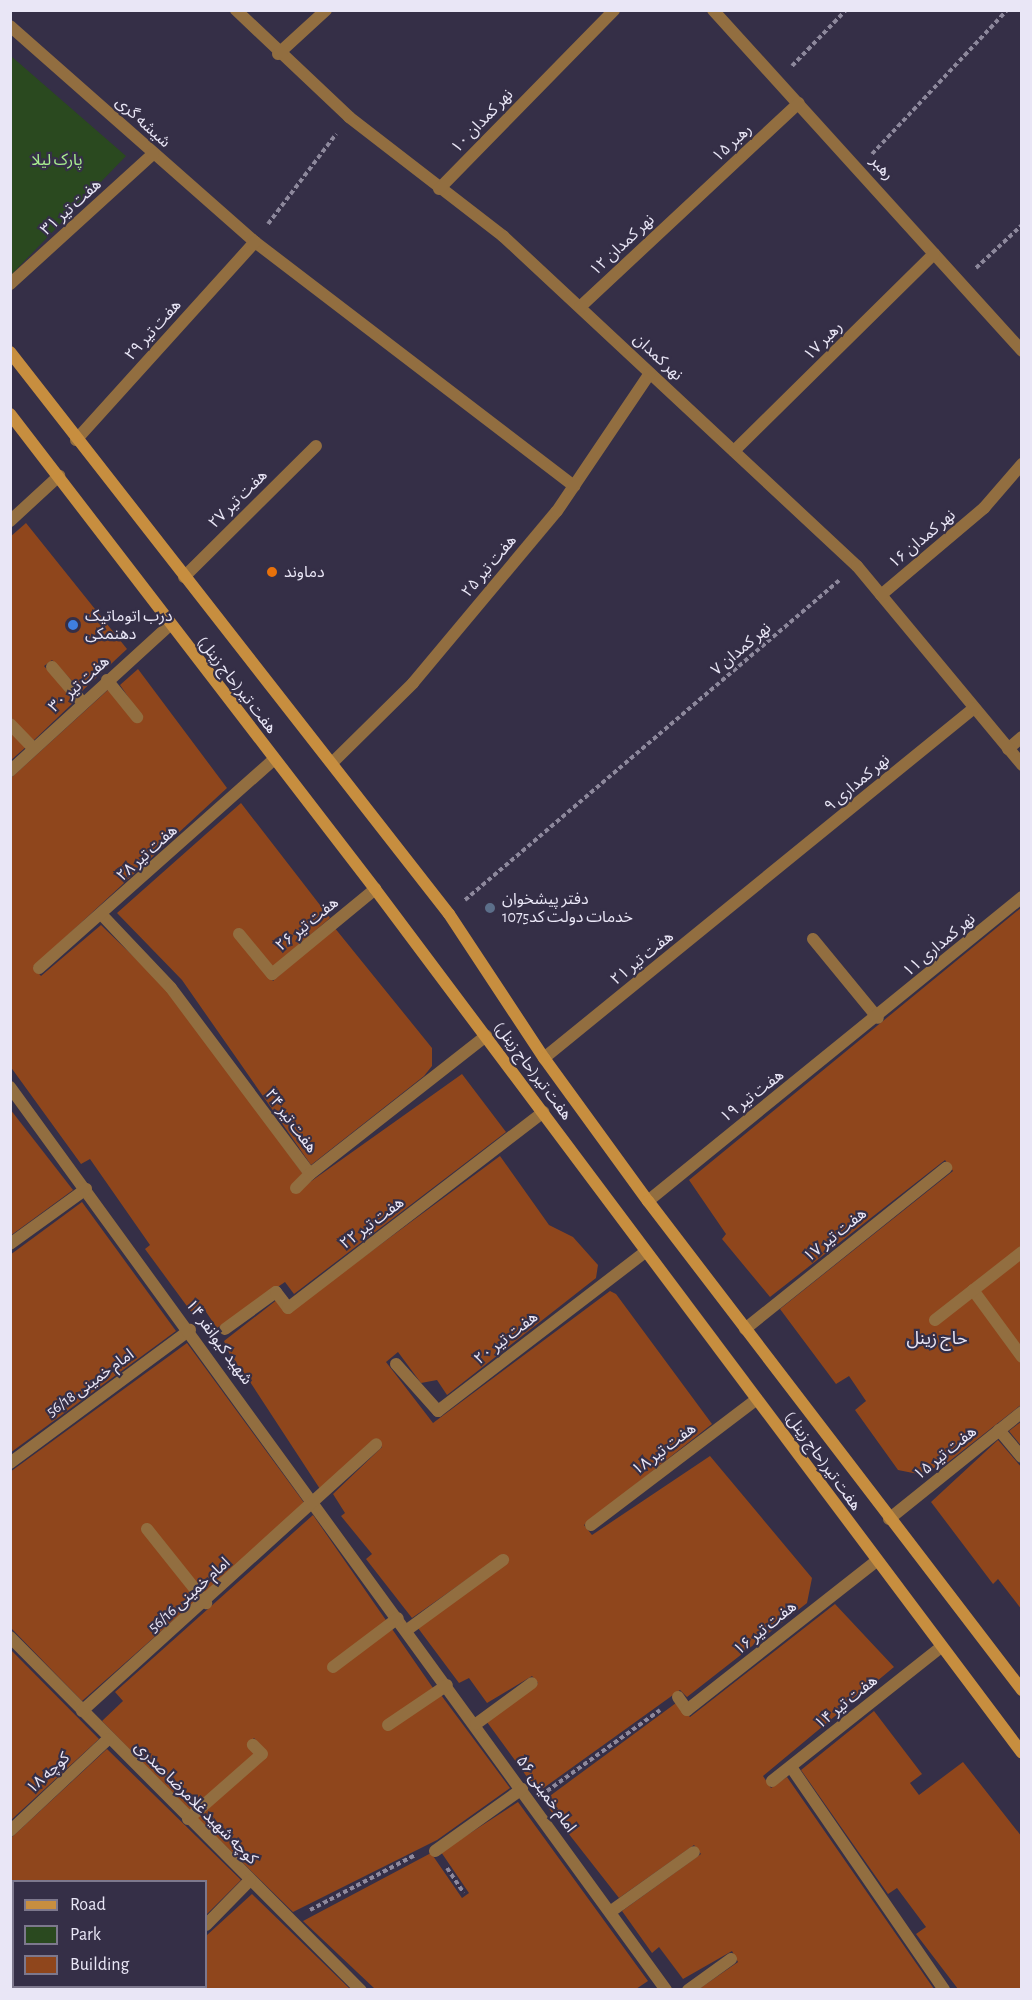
<!DOCTYPE html>
<html>
<head>
<meta charset="utf-8">
<style>
  body { margin:0 }
  #map { position:relative; width:1032px; height:2000px; overflow:hidden; background:#352f47; font-family:"Alegreya Sans","Noto Sans Arabic",sans-serif }
  div>[style] { position:absolute }
  [style*='--x'] { left:calc(var(--x)*1px); top:calc(var(--y)*1px); width:calc(var(--w)*1px); rotate:calc(var(--a)*1deg) }
  .green>* { inset:0; background:#2a491f }
  .building>* { inset:0; background:#8f461c }
  .path>* { height:4px; margin-top:-2px; transform-origin:0; background:repeating-linear-gradient(90deg,#8d889c 0 4.5px,transparent 0 7.5px) }
  .lane>* { height:12px; margin:-6px; padding:0 6px; transform-origin:6px; border-radius:6px; background:#926e40 }
  .street>* { height:12px; margin:-6px; padding:0 6px; transform-origin:6px; border-radius:6px; background:#926e40 }
  .secondary>* { height:12px; margin:-6px; padding:0 6px; transform-origin:6px; border-radius:6px; background:#c78e3f }
  .dots>* { width:16px; height:16px; translate:-50% -50%; box-sizing:border-box; border:3px solid #352f47; border-radius:50% }
  span { translate:-50% -50%; white-space:nowrap; text-align:center; line-height:1.15; -webkit-text-stroke:4.5px #352f47; paint-order:stroke }
  .street-label { font-size:16px; color:#e9e6f6 }
  .park-label { font-size:16px; color:#a9ef90 }
  .poi-label { font-size:16px; color:#e9e6f6 }
  .left { translate:0 -50%; text-align:left }
  .neighbourhood-label { font-size:18px; color:#e9e6f6 }
  .frame { position:absolute; inset:0; border:12px solid #e9e6f6; pointer-events:none }
  .legend { position:absolute; left:12px; top:1880px; width:195px; height:108px; box-sizing:border-box; background:#352f47; border:2px solid #7d788d; margin:0; padding:8px 10px; list-style:none; font-size:18px; color:#e9e6f6 }
  .legend li { display:flex; align-items:center; gap:12px; height:30px }
  .legend b { width:30px; border:2px solid #7d788d }
</style>
</head>
<body>
<div id="map">
  <div class="green">
    <div style="clip-path:polygon(11px 56px,126px 156px,11px 275px)"></div>
  </div>
  <div class="building">
    <div style="clip-path:polygon(26px 523px,127px 649px,82px 691px,52px 660px,44px 666px,75px 701px,33px 741px,10px 716px,10px 537px)"></div>
    <div style="clip-path:polygon(138px 669px,227px 788px,33px 967px,41px 976px,101px 925px,170px 992px,306px 1178px,296px 1192px,462px 1074px,506px 1132px,294px 1294px,285px 1282px,217px 1328px,202px 1306px,192px 1313px,145px 1249px,150px 1245px,90px 1159px,81px 1164px,10px 1066px,10px 779px,109px 689px,142px 717px,120px 685px)"></div>
    <div style="clip-path:polygon(10px 731px,26px 747px,10px 761px)"></div>
    <div style="clip-path:polygon(241px 803px,330px 918px,273px 967px,235px 934px,273px 981px,334px 927px,432px 1048px,432px 1066px,424px 1076px,311px 1165px,182px 980px,117px 913px)"></div>
    <div style="clip-path:polygon(1022px 907px,1022px 1247px,972px 1295px,1022px 1365px,1022px 1404px,947px 1463px,918px 1474px,898px 1470px,855px 1410px,866px 1401px,849px 1376px,836px 1384px,780px 1309px,953px 1171px,945px 1160px,770px 1297px,722px 1239px,726px 1234px,689px 1180px)"></div>
    <div style="clip-path:polygon(10px 1109px,73px 1190px,10px 1236px)"></div>
    <div style="clip-path:polygon(500px 1156px,549px 1225px,573px 1237px,598px 1265px,596px 1278px,447px 1395px,437px 1380px,421px 1383px,398px 1352px,386px 1362px,433px 1423px,610px 1291px,616px 1294px,712px 1424px,584px 1525px,592px 1535px,710px 1456px,812px 1578px,807px 1603px,687px 1697px,680px 1690px,538px 1792px,487px 1722px,538px 1683px,532px 1676px,487px 1703px,469px 1678px,459px 1683px,418px 1628px,509px 1561px,503px 1554px,412px 1618px,366px 1559px,372px 1554px,341px 1516px,345px 1513px,333px 1494px,382px 1447px,374px 1439px,320px 1489px,241px 1368px,237px 1371px,224px 1341px,278px 1299px,288px 1313px)"></div>
    <div style="clip-path:polygon(82px 1202px,176px 1331px,10px 1453px,10px 1255px)"></div>
    <div style="clip-path:polygon(1022px 1256px,1022px 1350px,979px 1291px)"></div>
    <div style="clip-path:polygon(187px 1343px,305px 1504px,82px 1701px,10px 1627px,10px 1472px)"></div>
    <div style="clip-path:polygon(1022px 1421px,1022px 1447px,1009px 1431px)"></div>
    <div style="clip-path:polygon(998px 1440px,1022px 1468px,1022px 1610px,998px 1579px,993px 1584px,931px 1502px)"></div>
    <div style="clip-path:polygon(313px 1515px,433px 1688px,382px 1724px,388px 1730px,441px 1695px,510px 1788px,437px 1840px,293px 1912px,196px 1817px,268px 1755px,254px 1738px,247px 1745px,256px 1754px,190px 1811px,102px 1721px,123px 1701px,115px 1692px)"></div>
    <div style="clip-path:polygon(835px 1604px,894px 1667px,763px 1776px,771px 1788px,787px 1777px,934px 1989px,699px 1989px,738px 1962px,732px 1951px,683px 1979px,659px 1947px,652px 1953px,622px 1911px,701px 1854px,694px 1845px,619px 1898px,543px 1801px,676px 1703px,690px 1717px)"></div>
    <div style="clip-path:polygon(10px 1649px,99px 1739px,10px 1821px)"></div>
    <div style="clip-path:polygon(874px 1711px,922px 1774px,910px 1783px,919px 1795px,963px 1762px,1022px 1837px,1022px 1989px,958px 1989px,916px 1934px,926px 1927px,897px 1888px,888px 1894px,801px 1770px)"></div>
    <div style="clip-path:polygon(107px 1749px,241px 1880px,206px 1915px,206px 1882px,14px 1881px,14px 1986px,112px 1989px,10px 1989px,10px 1839px)"></div>
    <div style="clip-path:polygon(518px 1802px,648px 1981px,636px 1989px,375px 1989px,303px 1921px,431px 1853px,462px 1898px,469px 1893px,441px 1852px)"></div>
    <div style="clip-path:polygon(252px 1894px,350px 1989px,151px 1989px,206px 1986px,206px 1936px)"></div>
  </div>
  <div class="path">
    <div style="--x:792;--y:66;--w:78;--a:-46"></div>
    <div style="--x:872;--y:154;--w:197;--a:-46.8"></div>
    <div style="--x:268;--y:224;--w:113;--a:-52.9"></div>
    <div style="--x:976;--y:268;--w:63;--a:-43.1"></div>
    <div style="--x:465;--y:900;--w:493;--a:-40.5"></div>
    <div style="--x:547;--y:1791;--w:139;--a:-35.6"></div>
    <div style="--x:447;--y:1868;--w:30;--a:56"></div>
    <div style="--x:310;--y:1910;--w:119;--a:-27.6"></div>
  </div>
  <div class="lane">
    <div style="--x:1008;--y:749;--w:18;--a:-41"></div>
    <div style="--x:745;--y:1329;--w:258;--a:-38.7"></div>
    <div style="--x:10;--y:1463;--w:224;--a:-36.5"></div>
    <div style="--x:591;--y:1525;--w:208;--a:-37.2"></div>
  </div>
  <div class="street">
    <div style="--x:236;--y:10;--w:156;--a:43.4"></div>
    <div style="--x:349;--y:117;--w:195;--a:37.7"></div>
    <div style="--x:503;--y:236;--w:484;--a:43"></div>
    <div style="--x:857;--y:566;--w:259;--a:50.3"></div>
    <div style="--x:713;--y:10;--w:460;--a:47.8"></div>
    <div style="--x:10;--y:26;--w:327;--a:41.4"></div>
    <div style="--x:255;--y:242;--w:402;--a:37.4"></div>
    <div style="--x:278;--y:54;--w:65;--a:-42.5"></div>
    <div style="--x:439;--y:189;--w:250;--a:-45.6"></div>
    <div style="--x:10;--y:284;--w:193;--a:-42.3"></div>
    <div style="--x:580;--y:307;--w:299;--a:-43"></div>
    <div style="--x:76;--y:440;--w:267;--a:-47.9"></div>
    <div style="--x:734;--y:451;--w:281;--a:-44.6"></div>
    <div style="--x:10;--y:521;--w:67;--a:-42.6"></div>
    <div style="--x:184;--y:577;--w:186;--a:-44.8"></div>
    <div style="--x:881;--y:595;--w:135;--a:-40.2"></div>
    <div style="--x:984;--y:508;--w:58;--a:-49.2"></div>
    <div style="--x:52;--y:667;--w:46;--a:49.4"></div>
    <div style="--x:107;--y:680;--w:48;--a:51"></div>
    <div style="--x:10;--y:724;--w:33;--a:46"></div>
    <div style="--x:332;--y:763;--w:114;--a:-44.6"></div>
    <div style="--x:413;--y:683;--w:224;--a:-50.1"></div>
    <div style="--x:557;--y:511;--w:166;--a:-56"></div>
    <div style="--x:10;--y:771;--w:217;--a:-42.4"></div>
    <div style="--x:102;--y:915;--w:100;--a:46.6"></div>
    <div style="--x:171;--y:988;--w:232;--a:53.2"></div>
    <div style="--x:310;--y:1174;--w:224;--a:-38.1"></div>
    <div style="--x:239;--y:934;--w:52;--a:50.5"></div>
    <div style="--x:272;--y:974;--w:134;--a:-39.5"></div>
    <div style="--x:813;--y:939;--w:102;--a:50.6"></div>
    <div style="--x:39;--y:968;--w:314;--a:-41.6"></div>
    <div style="--x:544;--y:1058;--w:554;--a:-39.14"></div>
    <div style="--x:10;--y:1087;--w:1116;--a:54"></div>
    <div style="--x:296;--y:1188;--w:20;--a:-45"></div>
    <div style="--x:648;--y:1201;--w:482;--a:-39.1"></div>
    <div style="--x:10;--y:1244;--w:94;--a:-35.9"></div>
    <div style="--x:973;--y:1290;--w:83;--a:53.8"></div>
    <div style="--x:935;--y:1320;--w:110;--a:-38"></div>
    <div style="--x:225;--y:1329;--w:63;--a:-36"></div>
    <div style="--x:276;--y:1292;--w:20;--a:53"></div>
    <div style="--x:288;--y:1308;--w:322;--a:-37.5"></div>
    <div style="--x:396;--y:1364;--w:63;--a:48.2"></div>
    <div style="--x:438;--y:1411;--w:261;--a:-37.5"></div>
    <div style="--x:999;--y:1430;--w:35;--a:50"></div>
    <div style="--x:889;--y:1519;--w:171;--a:-38.8"></div>
    <div style="--x:147;--y:1529;--w:95;--a:51.4"></div>
    <div style="--x:407;--y:1630;--w:119;--a:-36.1"></div>
    <div style="--x:10;--y:1637;--w:498;--a:45.2"></div>
    <div style="--x:333;--y:1667;--w:81;--a:-37"></div>
    <div style="--x:678;--y:1697;--w:16;--a:55"></div>
    <div style="--x:687;--y:1710;--w:239;--a:-38.2"></div>
    <div style="--x:82;--y:1711;--w:397;--a:-42.2"></div>
    <div style="--x:476;--y:1724;--w:69;--a:-36.2"></div>
    <div style="--x:388;--y:1725;--w:71;--a:-34.1"></div>
    <div style="--x:791;--y:1767;--w:270;--a:55.5"></div>
    <div style="--x:772;--y:1781;--w:216;--a:-38.4"></div>
    <div style="--x:188;--y:1819;--w:98;--a:-41.3"></div>
    <div style="--x:262;--y:1754;--w:13;--a:-135"></div>
    <div style="--x:10;--y:1831;--w:134;--a:-43.2"></div>
    <div style="--x:435;--y:1851;--w:107;--a:-35.5"></div>
    <div style="--x:610;--y:1912;--w:103;--a:-35.5"></div>
    <div style="--x:206;--y:1925;--w:63;--a:-45.6"></div>
    <div style="--x:113;--y:1986;--w:5;--a:53"></div>
    <div style="--x:141;--y:1990;--w:5;--a:-53"></div>
    <div style="--x:688;--y:1990;--w:53;--a:-35.8"></div>
  </div>
  <div class="secondary">
    <div style="--x:10;--y:352;--w:713;--a:52.01"></div>
    <div style="--x:449;--y:914;--w:173;--a:56.6"></div>
    <div style="--x:544;--y:1058;--w:177;--a:54"></div>
    <div style="--x:648;--y:1201;--w:616;--a:52.59"></div>
    <div style="--x:10;--y:414;--w:599;--a:52.46"></div>
    <div style="--x:375;--y:889;--w:1079;--a:53.17"></div>
  </div>
  <div class="dots">
    <div style="left:272px;top:572px;background:#e8710a"></div>
    <div style="left:73px;top:625px;background:#3f7fe0"></div>
    <div style="left:490px;top:908px;background:#5c6f8a"></div>
  </div>
  <div class="street-label">
    <span style="left:482px;top:121px;rotate:-46deg">نهر کمدان ۱۰</span>
    <span style="left:143px;top:122px;rotate:42deg">شیشه گری</span>
    <span style="left:732px;top:143px;rotate:-43deg">رهبر ۱۵</span>
    <span style="left:882px;top:168px;rotate:49deg">رهبر</span>
    <span style="left:71px;top:207px;rotate:-42deg">هفت تیر ۳۱</span>
    <span style="left:622px;top:245px;rotate:-43deg">نهر کمدان ۱۲</span>
    <span style="left:153px;top:330px;rotate:-48deg">هفت تیر ۲۹</span>
    <span style="left:823px;top:341px;rotate:-45deg">رهبر ۱۷</span>
    <span style="left:658px;top:357px;rotate:43deg">نهر کمدان</span>
    <span style="left:238px;top:499px;rotate:-45deg">هفت تیر ۲۷</span>
    <span style="left:922px;top:539px;rotate:-40deg">نهر کمدان ۱۶</span>
    <span style="left:489px;top:566px;rotate:-50deg">هفت تیر ۲۵</span>
    <span style="left:741px;top:649px;rotate:-40deg">نهر کمدان ۷</span>
    <span style="left:79px;top:684px;rotate:-42deg">هفت تیر ۳۰</span>
    <span style="left:237px;top:685px;rotate:52deg">هفت تیر(حاج زینل)</span>
    <span style="left:857px;top:783px;rotate:-40deg">نهر کمداری ۹</span>
    <span style="left:147px;top:853px;rotate:-42deg">هفت تیر ۲۸</span>
    <span style="left:307px;top:924px;rotate:-39deg">هفت تیر ۲۶</span>
    <span style="left:939px;top:945px;rotate:-40deg">نهر کمداری ۱۱</span>
    <span style="left:642px;top:958px;rotate:-39deg">هفت تیر ۲۱</span>
    <span style="left:533px;top:1071px;rotate:53deg">هفت تیر(حاج زینل)</span>
    <span style="left:752px;top:1096px;rotate:-38deg">هفت تیر ۱۹</span>
    <span style="left:291px;top:1121px;rotate:53deg">هفت تیر ۲۴</span>
    <span style="left:372px;top:1223px;rotate:-37deg">هفت تیر ۲۲</span>
    <span style="left:835px;top:1235px;rotate:-39deg">هفت تیر ۱۷</span>
    <span style="left:506px;top:1338px;rotate:-38deg">هفت تیر ۲۰</span>
    <span style="left:219px;top:1342px;rotate:54deg">شهید کیوانفر ۱۴</span>
    <span style="left:90px;top:1383px;rotate:-36deg">امام خمینی 56/18</span>
    <span style="left:664px;top:1449px;rotate:-37deg">هفت تیر ۱۸</span>
    <span style="left:945px;top:1453px;rotate:-39deg">هفت تیر ۱۵</span>
    <span style="left:823px;top:1461px;rotate:54deg">هفت تیر(حاج زینل)</span>
    <span style="left:189px;top:1595px;rotate:-42deg">امام خمینی 56/16</span>
    <span style="left:765px;top:1628px;rotate:-39deg">هفت تیر ۱۶</span>
    <span style="left:846px;top:1702px;rotate:-39deg">هفت تیر ۱۴</span>
    <span style="left:48px;top:1773px;rotate:-43deg">کوچه ۱۸</span>
    <span style="left:546px;top:1794px;rotate:54deg">امام خمینی ۵۶</span>
    <span style="left:196px;top:1803px;rotate:45deg">کوچه شهید غلامرضا صدری</span>
  </div>
  <div class="park-label">
    <span style="left:57px;top:160px">پارک لیلا</span>
  </div>
  <div class="poi-label">
    <span class="left" style="left:284px;top:572px">دماوند</span>
    <span class="left" style="left:85px;top:625px">درب اتوماتیک<br>دهنمکی</span>
    <span class="left" style="left:502px;top:908px">دفتر پیشخوان<br>خدمات دولت کد1075</span>
  </div>
  <div class="neighbourhood-label">
    <span style="left:937px;top:1339px">حاج زینل</span>
  </div>
  <div class="frame"></div>
  <ul class="legend">
  <li><b style="height:8px;background:#c78e3f"></b>Road</li>
  <li><b style="height:16px;background:#2a491f"></b>Park</li>
  <li><b style="height:16px;background:#8f461c"></b>Building</li>
  </ul>
</div>
</body>
</html>
